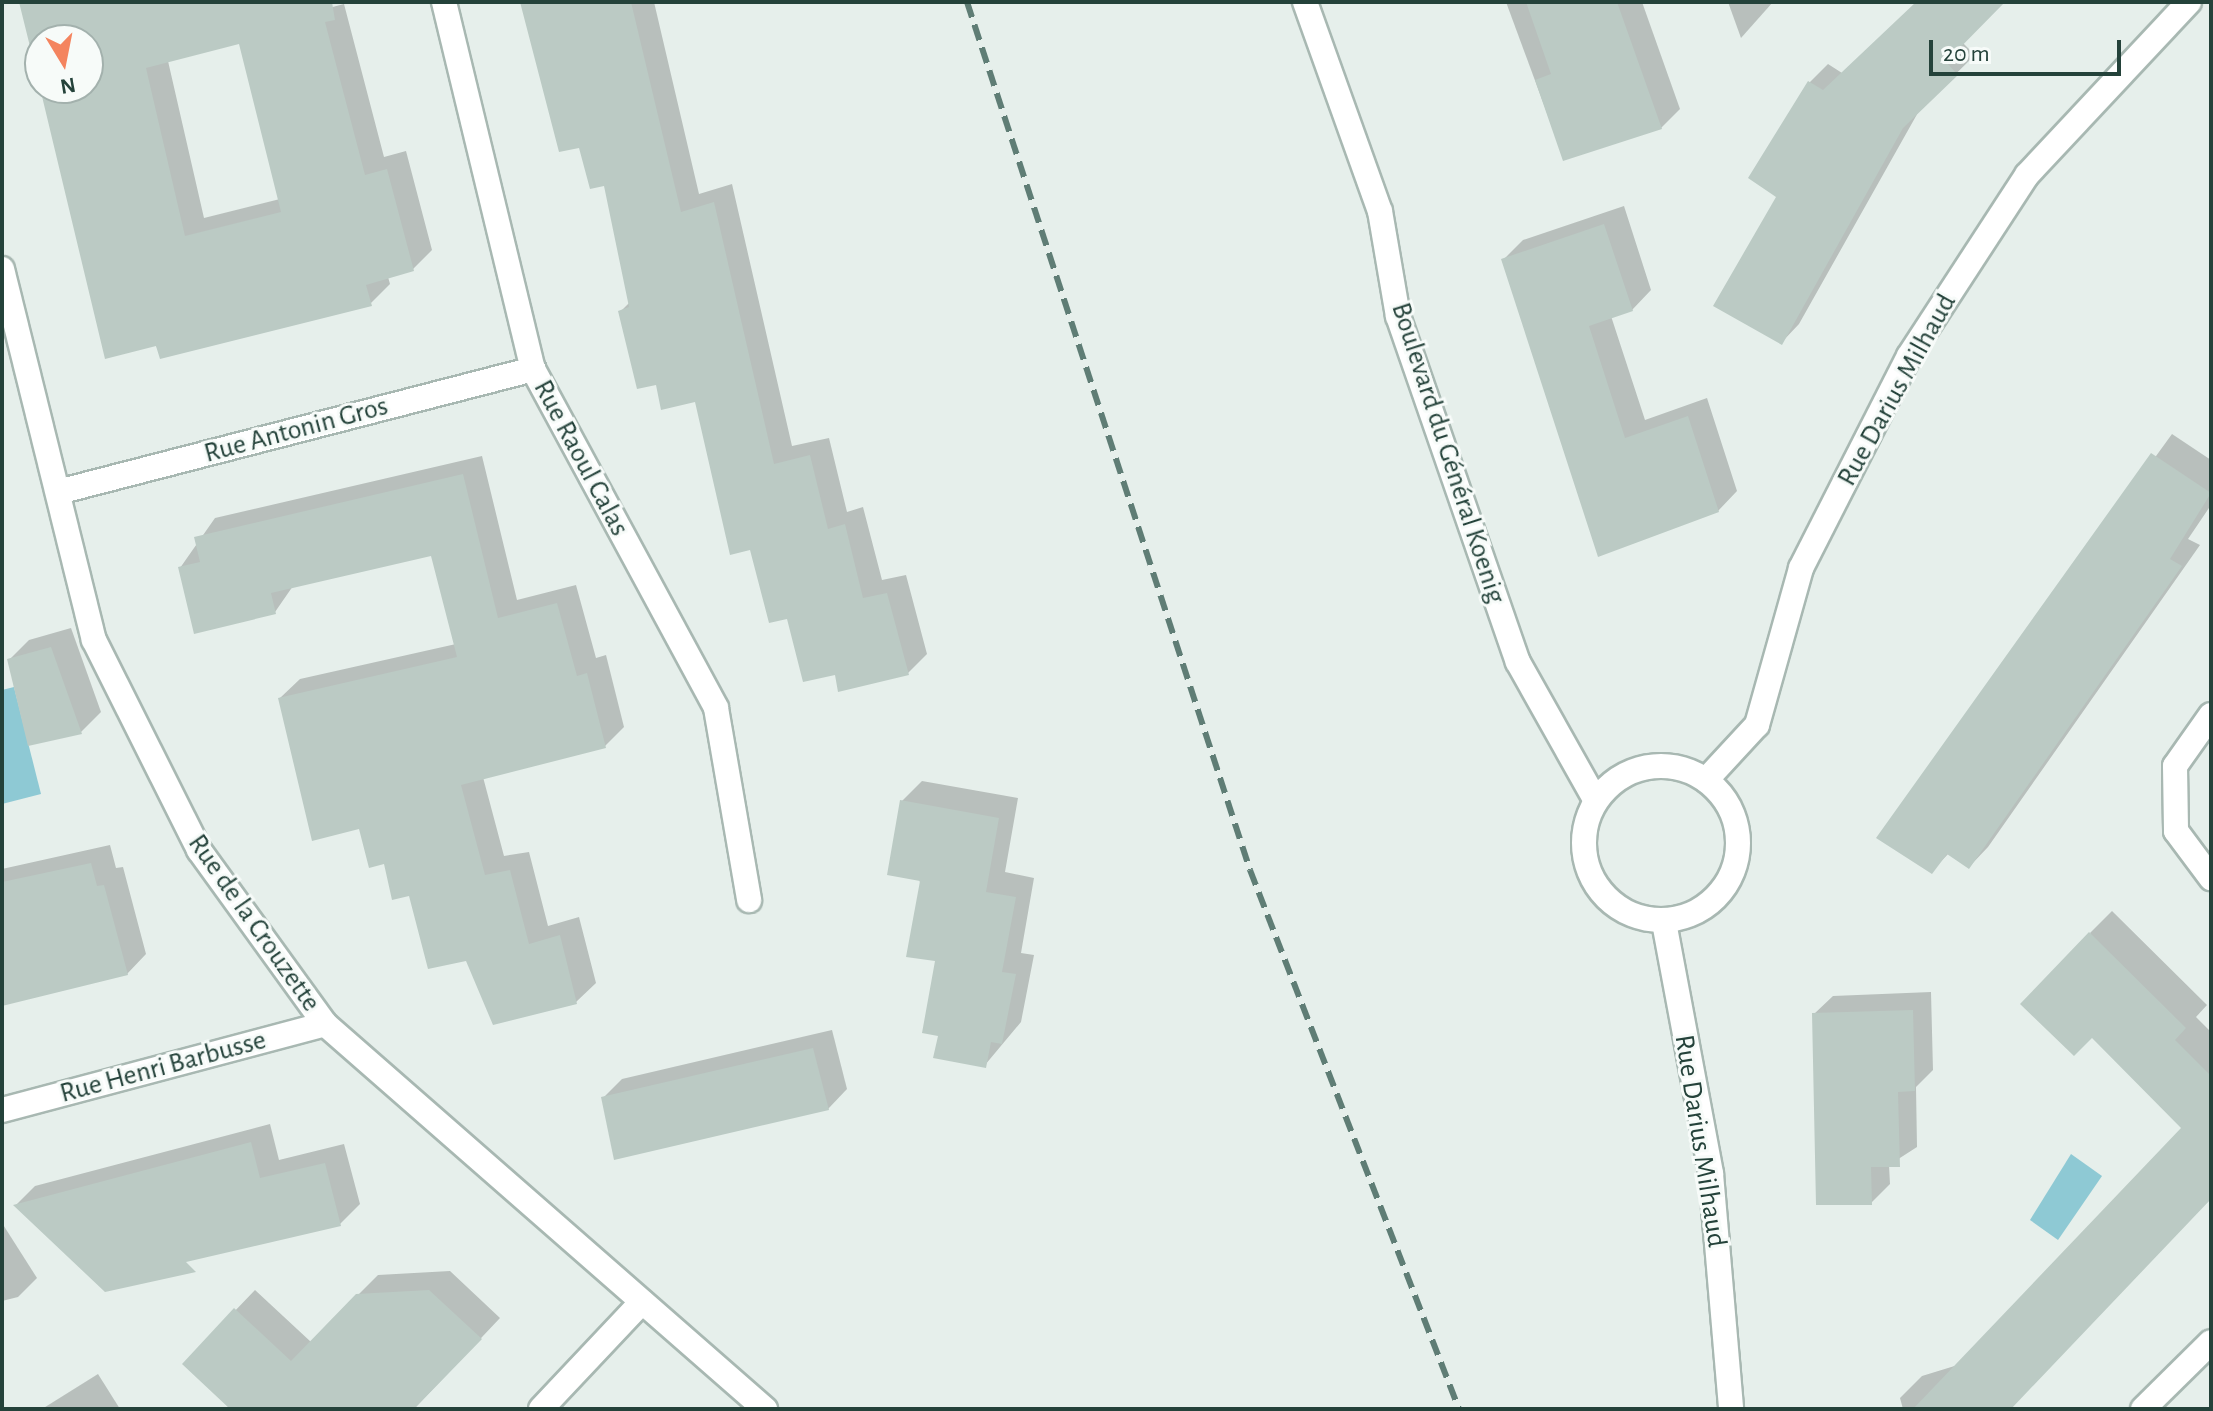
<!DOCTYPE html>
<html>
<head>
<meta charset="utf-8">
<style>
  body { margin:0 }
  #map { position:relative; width:2213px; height:1411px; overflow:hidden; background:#e6efeb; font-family:"Alegreya Sans",sans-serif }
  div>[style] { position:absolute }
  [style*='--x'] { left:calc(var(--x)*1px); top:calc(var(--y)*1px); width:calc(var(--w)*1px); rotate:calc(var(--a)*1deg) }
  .water>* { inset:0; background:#8ec9d4 }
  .shadow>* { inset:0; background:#0003 }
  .building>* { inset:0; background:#bbcac4 }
  .roads { filter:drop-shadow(2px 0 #a8b8b2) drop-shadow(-2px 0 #a8b8b2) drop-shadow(0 2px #a8b8b2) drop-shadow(0 -2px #a8b8b2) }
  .street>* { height:24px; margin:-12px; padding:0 12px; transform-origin:12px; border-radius:12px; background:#fff }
  .street>.ring { margin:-12px; padding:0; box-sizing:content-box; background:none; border:24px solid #fff; border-radius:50% }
  .rail>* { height:6px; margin-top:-3px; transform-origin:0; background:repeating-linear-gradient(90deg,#5f7d75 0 16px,transparent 0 24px) }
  span { translate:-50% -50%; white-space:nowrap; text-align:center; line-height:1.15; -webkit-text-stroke:6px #f7fbf9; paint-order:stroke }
  .street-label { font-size:28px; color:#24423a }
  .frame { position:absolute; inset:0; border:4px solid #24423a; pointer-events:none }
  .north { position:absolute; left:24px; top:24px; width:80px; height:80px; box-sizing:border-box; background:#f7fbf9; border:2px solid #a3b1ad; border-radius:50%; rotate:170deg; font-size:22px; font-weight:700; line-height:32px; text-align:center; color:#24423a }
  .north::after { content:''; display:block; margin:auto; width:28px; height:36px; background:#f4845f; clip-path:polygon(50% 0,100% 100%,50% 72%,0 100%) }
  .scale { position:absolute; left:1929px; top:40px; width:192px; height:36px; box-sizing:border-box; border:4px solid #24423a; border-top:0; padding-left:10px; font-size:24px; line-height:28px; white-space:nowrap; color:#24423a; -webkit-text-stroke:6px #f7fbf9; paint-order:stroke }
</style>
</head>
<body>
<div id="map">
  <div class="water">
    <div style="clip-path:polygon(14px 687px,41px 794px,2px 804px,2px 690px)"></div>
    <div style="clip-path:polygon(2071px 1154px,2102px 1176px,2058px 1240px,2030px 1220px)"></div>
  </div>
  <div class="shadow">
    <div style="clip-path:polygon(evenodd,23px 2px,303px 2px,306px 14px,344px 4px,384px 157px,406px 151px,432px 250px,413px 269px,388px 277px,390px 284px,370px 304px,161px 357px,44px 88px,88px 88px,88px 40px,40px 40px,40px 71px,23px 2px,241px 42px,280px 199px,204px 218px,168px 61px,241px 42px)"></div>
    <div style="clip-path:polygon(523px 2px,654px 2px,699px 194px,732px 184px,792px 446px,829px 438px,847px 512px,863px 507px,882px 580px,906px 575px,927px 654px,908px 673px,836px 673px,788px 617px,751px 547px,697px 400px,657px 382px,620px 312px,630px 302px,605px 184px,581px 145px)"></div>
    <div style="clip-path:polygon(1506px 2px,1642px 2px,1680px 109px,1661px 128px,1564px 159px)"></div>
    <div style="clip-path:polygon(1728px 2px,1773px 2px,1741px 38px)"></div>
    <div style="clip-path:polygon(1918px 2px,2003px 2px,1962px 42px,1975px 55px,1920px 109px,1799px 324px,1781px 343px,1779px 197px,1810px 82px,1828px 64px,1842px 73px)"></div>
    <div style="clip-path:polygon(1624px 206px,1651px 290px,1632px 310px,1611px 316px,1645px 420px,1707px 398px,1737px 491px,1718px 511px,1600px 554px,1504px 259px,1523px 240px)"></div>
    <div style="clip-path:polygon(2172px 434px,2211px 460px,2211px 505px,2188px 539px,2200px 545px,1988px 847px,1969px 867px,1949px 853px,1932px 871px,1879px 838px)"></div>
    <div style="clip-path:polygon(482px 456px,517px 600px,576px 585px,596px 658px,606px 655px,624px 727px,605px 746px,483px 777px,504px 856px,529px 852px,548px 926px,579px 917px,596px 983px,576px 1002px,467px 958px,361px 827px,280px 698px,300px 679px,456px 644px,433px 554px,293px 586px,275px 612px,180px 568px,215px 518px)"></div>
    <div style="clip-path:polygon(71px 628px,101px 712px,81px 732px,9px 660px,29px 640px)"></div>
    <div style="clip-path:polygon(922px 781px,1018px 798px,1005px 872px,1034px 878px,1021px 953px,1034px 955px,1021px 1022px,985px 1065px,940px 1034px,937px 960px,902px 801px)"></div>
    <div style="clip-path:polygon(110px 845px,116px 868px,123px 867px,146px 954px,127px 974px,2px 1004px,2px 869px)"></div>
    <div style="clip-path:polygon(2112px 911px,2207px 1005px,2196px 1017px,2211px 1032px,2211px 1196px,2008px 1409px,1903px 1409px,1900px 1398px,1922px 1376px,1961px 1364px,2183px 1128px,2090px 933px)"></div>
    <div style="clip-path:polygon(1931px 992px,1933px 1070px,1916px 1087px,1917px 1147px,1889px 1165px,1890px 1184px,1871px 1203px,1814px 1014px,1833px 996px)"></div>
    <div style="clip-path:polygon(832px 1030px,847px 1089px,828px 1109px,603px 1098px,622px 1079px)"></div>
    <div style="clip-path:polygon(270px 1124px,279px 1160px,344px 1144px,360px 1204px,340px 1224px,16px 1205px,35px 1186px)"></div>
    <div style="clip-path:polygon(2px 1223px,37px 1278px,18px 1297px,2px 1301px)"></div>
    <div style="clip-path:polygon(450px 1271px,500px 1318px,414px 1409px,233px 1409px,184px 1364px,255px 1290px,311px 1342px,378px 1275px)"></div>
    <div style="clip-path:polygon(98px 1374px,120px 1409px,42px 1409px)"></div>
  </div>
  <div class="building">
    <div style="clip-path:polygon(evenodd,19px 2px,332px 2px,335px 20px,325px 22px,365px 175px,387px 169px,414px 271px,366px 285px,372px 306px,160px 359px,156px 346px,105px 359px,40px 88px,88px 88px,88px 40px,40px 40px,40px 87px,19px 2px,239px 44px,281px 212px,185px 236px,146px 68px,239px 44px)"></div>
    <div style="clip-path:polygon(520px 2px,631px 2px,681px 212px,714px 202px,774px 464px,810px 455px,828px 529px,845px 524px,863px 598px,887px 593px,909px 675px,838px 692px,835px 675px,803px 682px,787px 619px,769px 623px,750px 550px,730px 555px,695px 402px,661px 410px,656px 385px,637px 389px,618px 311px,629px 307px,604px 186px,590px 189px,579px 148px,559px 152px)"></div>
    <div style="clip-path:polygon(1526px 2px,1617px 2px,1662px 129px,1563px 161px,1535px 80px,1551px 74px)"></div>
    <div style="clip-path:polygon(1916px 2px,2005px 2px,1946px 62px,1958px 75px,1903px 128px,1782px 345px,1713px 306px,1776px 197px,1748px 178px,1808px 81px,1823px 90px)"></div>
    <div style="clip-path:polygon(1604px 224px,1633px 311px,1589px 326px,1625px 438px,1688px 416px,1719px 512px,1598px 557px,1501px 259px)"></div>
    <div style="clip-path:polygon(2151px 453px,2211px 493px,2170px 559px,2182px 566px,1969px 869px,1947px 854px,1932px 874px,1876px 838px)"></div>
    <div style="clip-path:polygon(463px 474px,498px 618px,557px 603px,577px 676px,587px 673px,606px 748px,461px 785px,485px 875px,510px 870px,529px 944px,560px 935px,577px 1004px,493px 1025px,466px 961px,428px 969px,409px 896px,392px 900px,384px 864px,369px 868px,359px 829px,312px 841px,278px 698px,457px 657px,431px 556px,271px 593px,276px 614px,194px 634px,178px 567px,200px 562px,194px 537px)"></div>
    <div style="clip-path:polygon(51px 647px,82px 734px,28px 746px,7px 659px)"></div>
    <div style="clip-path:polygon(900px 800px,999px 818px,986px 892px,1016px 897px,1002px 972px,1016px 974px,1002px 1044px,991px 1042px,986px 1068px,933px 1058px,938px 1036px,922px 1033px,935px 961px,906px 957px,920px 881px,887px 875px)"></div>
    <div style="clip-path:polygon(91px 863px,97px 886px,104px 885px,128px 975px,2px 1006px,2px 882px)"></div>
    <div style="clip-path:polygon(2089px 932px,2186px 1028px,2175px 1040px,2211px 1076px,2211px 1199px,2011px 1409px,1913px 1409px,2181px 1128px,2092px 1038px,2074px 1056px,2020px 1004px)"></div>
    <div style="clip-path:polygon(1913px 1010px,1915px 1091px,1898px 1092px,1900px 1167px,1871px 1167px,1872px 1205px,1816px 1205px,1812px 1013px)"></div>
    <div style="clip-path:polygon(813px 1048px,829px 1110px,614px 1160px,601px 1097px)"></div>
    <div style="clip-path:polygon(251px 1142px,260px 1178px,325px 1163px,341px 1226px,186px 1262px,196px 1272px,105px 1292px,13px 1205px)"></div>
    <div style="clip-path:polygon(429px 1290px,482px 1339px,414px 1409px,230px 1409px,182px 1364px,234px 1308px,291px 1361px,356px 1294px)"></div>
  </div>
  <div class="roads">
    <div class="street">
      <div style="--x:444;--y:2;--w:378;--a:76.4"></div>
      <div style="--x:533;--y:369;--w:385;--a:61.6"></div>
      <div style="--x:716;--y:708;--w:195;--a:80.2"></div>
      <div style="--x:1305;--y:2;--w:222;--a:70.3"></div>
      <div style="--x:1380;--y:211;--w:107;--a:80.3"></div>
      <div style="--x:1398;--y:316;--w:366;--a:70.9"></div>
      <div style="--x:1518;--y:662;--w:157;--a:60.7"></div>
      <div style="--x:2;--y:269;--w:382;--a:76.1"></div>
      <div style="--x:94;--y:640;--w:235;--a:63.4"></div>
      <div style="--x:199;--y:850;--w:215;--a:54.1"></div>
      <div style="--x:325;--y:1024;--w:585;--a:41.19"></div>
      <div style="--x:58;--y:492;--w:491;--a:-14.5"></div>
      <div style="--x:2211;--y:715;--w:62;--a:125.2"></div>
      <div style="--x:2175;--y:766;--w:65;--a:89.1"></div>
      <div style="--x:2176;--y:831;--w:59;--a:53.3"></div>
      <div class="ring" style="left:1584px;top:766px;width:130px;height:130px"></div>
      <div style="--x:1706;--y:780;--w:75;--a:-47.2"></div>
      <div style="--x:1757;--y:725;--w:163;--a:-74.3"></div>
      <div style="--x:1801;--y:568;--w:238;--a:-63"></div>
      <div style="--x:1909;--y:356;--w:216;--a:-56.9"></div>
      <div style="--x:2027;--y:175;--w:237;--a:-46.9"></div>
      <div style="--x:1664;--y:922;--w:256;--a:79.4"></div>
      <div style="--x:1711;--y:1174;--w:236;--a:85.1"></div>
      <div style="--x:2;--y:1110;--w:334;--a:-14.9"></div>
      <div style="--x:541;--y:1409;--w:147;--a:-46.7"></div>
      <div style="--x:2143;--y:1409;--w:95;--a:-44.6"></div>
    </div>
  </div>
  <div class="rail">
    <div style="--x:967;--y:2;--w:913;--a:71.94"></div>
    <div style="--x:1250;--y:870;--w:578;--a:68.81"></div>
  </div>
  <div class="street-label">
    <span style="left:1897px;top:390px;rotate:-61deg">Rue Darius Milhaud</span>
    <span style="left:296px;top:430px;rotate:-15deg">Rue Antonin Gros</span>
    <span style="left:1448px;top:453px;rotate:72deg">Boulevard du Général Koenig</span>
    <span style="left:581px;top:458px;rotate:62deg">Rue Raoul Calas</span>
    <span style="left:254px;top:923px;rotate:55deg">Rue de la Crouzette</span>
    <span style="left:163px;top:1067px;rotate:-15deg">Rue Henri Barbusse</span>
    <span style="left:1700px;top:1141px;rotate:81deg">Rue Darius Milhaud</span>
  </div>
  <div class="frame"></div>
  <div class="north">N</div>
  <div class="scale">20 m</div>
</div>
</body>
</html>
